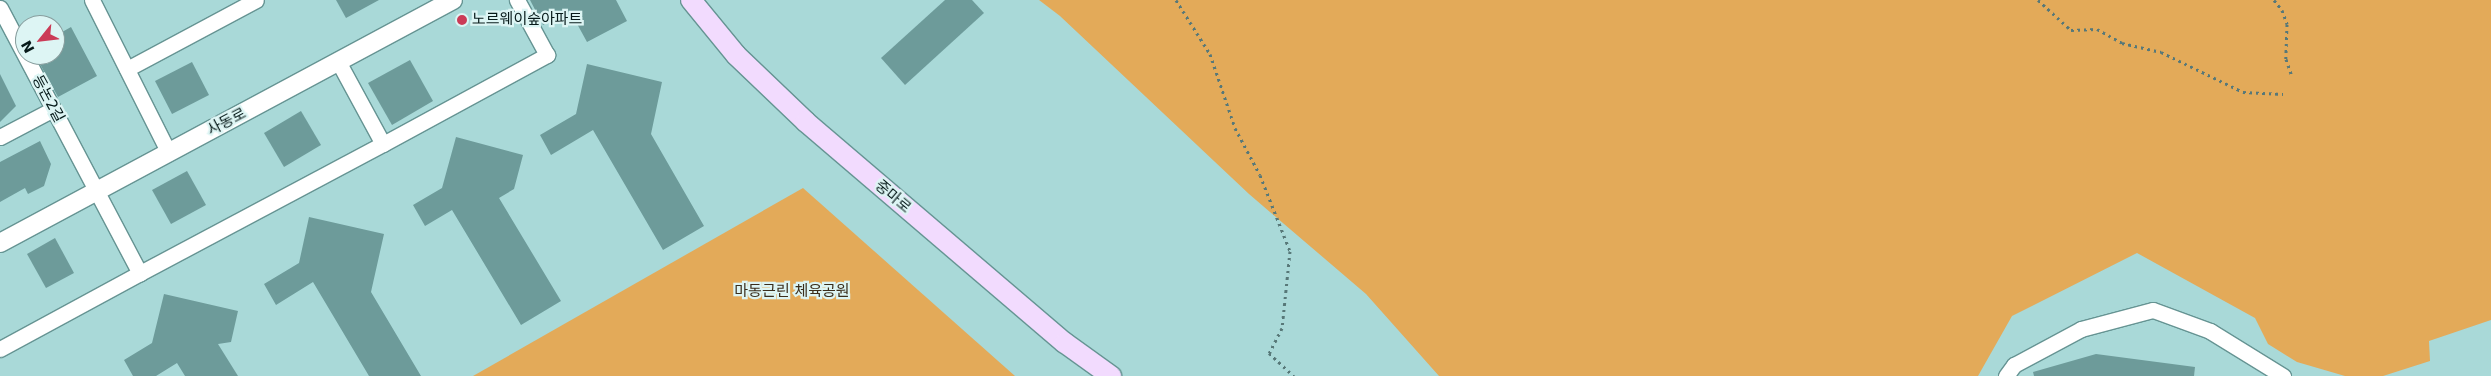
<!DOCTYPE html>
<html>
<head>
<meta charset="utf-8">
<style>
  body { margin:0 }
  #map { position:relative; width:2491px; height:376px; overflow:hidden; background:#a9d9d8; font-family:"DejaVu Sans","Noto Sans KR",sans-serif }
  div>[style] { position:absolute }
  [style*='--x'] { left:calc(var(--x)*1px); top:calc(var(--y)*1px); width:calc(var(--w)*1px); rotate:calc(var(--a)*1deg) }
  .green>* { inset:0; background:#e3aa59 }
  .building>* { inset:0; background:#6d9b9a }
  .path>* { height:3px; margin-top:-1.5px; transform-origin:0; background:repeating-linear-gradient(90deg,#577878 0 2.5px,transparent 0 6.5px) }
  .roads { filter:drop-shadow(1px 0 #669493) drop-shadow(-1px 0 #669493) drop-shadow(0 1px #669493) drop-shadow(0 -1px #669493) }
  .minor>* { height:15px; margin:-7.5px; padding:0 7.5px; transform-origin:7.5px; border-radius:7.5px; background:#fff }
  .tertiary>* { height:18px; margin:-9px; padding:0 9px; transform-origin:9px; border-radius:9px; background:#fff }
  .secondary>* { height:20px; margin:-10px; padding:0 10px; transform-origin:10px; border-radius:10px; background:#f2dbfe }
  .dots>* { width:14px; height:14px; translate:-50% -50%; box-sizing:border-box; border:2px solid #ddf5f4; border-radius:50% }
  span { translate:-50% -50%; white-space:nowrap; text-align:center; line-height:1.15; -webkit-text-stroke:4.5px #ddf5f4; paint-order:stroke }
  .poi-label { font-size:15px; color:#071a1a }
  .left { translate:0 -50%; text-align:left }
  .street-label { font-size:15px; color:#071a1a }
  .park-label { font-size:15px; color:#3a2d1b }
  .north { position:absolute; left:15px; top:15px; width:50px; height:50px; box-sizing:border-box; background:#ddf5f4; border:1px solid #879d9d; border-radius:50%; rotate:241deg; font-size:14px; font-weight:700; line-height:20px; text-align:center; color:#071a1a }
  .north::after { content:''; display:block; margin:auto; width:18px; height:22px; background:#cb3b57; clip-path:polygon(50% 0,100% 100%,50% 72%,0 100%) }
</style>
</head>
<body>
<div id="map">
  <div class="green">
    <div style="clip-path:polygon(1039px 0,2491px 0,2491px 320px,2429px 341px,2430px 361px,2383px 376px,2345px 376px,2297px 362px,2268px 344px,2255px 318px,2137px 253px,2012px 316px,1978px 376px,1439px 376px,1366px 294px,1249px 194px,1060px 16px)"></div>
    <div style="clip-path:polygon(803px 188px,1015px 376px,473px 376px)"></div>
  </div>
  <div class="building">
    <div style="clip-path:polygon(336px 0,379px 0,346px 18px)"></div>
    <div style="clip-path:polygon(530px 0,616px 0,627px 21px,587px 42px,570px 11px,543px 25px)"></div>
    <div style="clip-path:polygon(945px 0,972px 0,984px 13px,905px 85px,881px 58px)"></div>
    <div style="clip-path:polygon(71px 27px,97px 76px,58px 97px,35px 55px,55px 55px,55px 36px)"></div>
    <div style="clip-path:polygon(410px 60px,433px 101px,392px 125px,368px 83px)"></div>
    <div style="clip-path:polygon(192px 62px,209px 95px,172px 114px,155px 81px)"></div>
    <div style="clip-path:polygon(587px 64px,662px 82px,651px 134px,704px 226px,663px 250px,593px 130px,551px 155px,540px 135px,576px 114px)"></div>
    <div style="clip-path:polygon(0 74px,16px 106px,0 122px)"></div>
    <div style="clip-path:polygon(301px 111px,321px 145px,284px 167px,264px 133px)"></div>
    <div style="clip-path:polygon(456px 137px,523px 155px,514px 189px,499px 198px,561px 301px,521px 325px,452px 210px,425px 226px,413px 205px,442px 188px)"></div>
    <div style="clip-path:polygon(40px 141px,51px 164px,44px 186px,28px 194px,25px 188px,0 202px,0 162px)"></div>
    <div style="clip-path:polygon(187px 171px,206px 205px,171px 224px,152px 190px)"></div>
    <div style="clip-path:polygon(309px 217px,384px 234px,371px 292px,421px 376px,369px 376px,313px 282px,276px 305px,264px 284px,299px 263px)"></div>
    <div style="clip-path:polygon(55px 238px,74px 273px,46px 288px,27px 254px)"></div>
    <div style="clip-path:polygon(164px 294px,238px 311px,231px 342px,218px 344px,238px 376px,185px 376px,177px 363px,156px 376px,133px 376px,124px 360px,152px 343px)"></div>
    <div style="clip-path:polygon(2096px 354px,2195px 367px,2194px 376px,2034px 376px,2033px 372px)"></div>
  </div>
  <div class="path">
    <div style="--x:1176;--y:0;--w:64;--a:57.8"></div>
    <div style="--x:1210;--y:54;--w:78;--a:71.3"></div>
    <div style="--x:1235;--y:128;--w:53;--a:62"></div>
    <div style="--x:1260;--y:175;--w:82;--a:68.5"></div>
    <div style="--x:1290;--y:251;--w:77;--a:95.9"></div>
    <div style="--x:1282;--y:328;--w:28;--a:117"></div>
    <div style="--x:1269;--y:353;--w:34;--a:43"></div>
    <div style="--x:2038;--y:0;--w:45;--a:42.3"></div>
    <div style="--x:2071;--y:30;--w:26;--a:-2"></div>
    <div style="--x:2097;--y:29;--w:29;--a:29"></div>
    <div style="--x:2122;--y:43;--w:40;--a:13"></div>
    <div style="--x:2161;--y:52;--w:91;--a:26"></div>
    <div style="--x:2243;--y:92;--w:40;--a:2.9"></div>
    <div style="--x:2274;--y:0;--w:13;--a:51"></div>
    <div style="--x:2282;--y:10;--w:15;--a:70"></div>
    <div style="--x:2287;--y:24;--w:35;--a:92"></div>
    <div style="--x:2286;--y:59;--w:18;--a:71"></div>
  </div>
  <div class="roads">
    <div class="minor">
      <div style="--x:92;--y:0;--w:171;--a:63.3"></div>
      <div style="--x:0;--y:8;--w:300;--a:62.2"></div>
      <div style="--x:140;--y:273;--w:275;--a:-28"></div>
      <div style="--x:339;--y:63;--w:92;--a:61.5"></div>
      <div style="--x:383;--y:144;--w:187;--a:-28.5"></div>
      <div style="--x:547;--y:55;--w:63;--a:-118.6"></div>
      <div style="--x:127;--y:69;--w:146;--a:-28.1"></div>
      <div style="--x:0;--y:137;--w:60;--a:-27.8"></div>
      <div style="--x:0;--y:349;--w:159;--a:-28.5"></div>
      <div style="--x:2006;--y:376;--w:14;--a:-54"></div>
      <div style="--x:2014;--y:365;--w:76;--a:-28.2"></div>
      <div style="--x:2081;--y:329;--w:74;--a:-14.8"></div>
      <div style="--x:2153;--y:310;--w:61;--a:20.2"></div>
      <div style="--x:2210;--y:331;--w:86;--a:31.7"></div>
    </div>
    <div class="tertiary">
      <div style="--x:0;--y:243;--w:514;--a:-28.21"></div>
    </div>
    <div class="secondary">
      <div style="--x:691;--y:0;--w:71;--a:50.7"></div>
      <div style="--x:736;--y:55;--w:97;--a:43.7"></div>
      <div style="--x:806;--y:122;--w:340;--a:40.5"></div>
      <div style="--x:1065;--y:343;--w:57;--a:35.7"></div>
    </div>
  </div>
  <div class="dots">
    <div style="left:462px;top:20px;background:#cb3b57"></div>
  </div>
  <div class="poi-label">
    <span class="left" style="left:472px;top:20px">노르웨이숲아파트</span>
  </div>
  <div class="street-label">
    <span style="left:48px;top:99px;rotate:62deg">등논2길</span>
    <span style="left:227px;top:122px;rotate:-28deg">사동로</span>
    <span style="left:893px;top:197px;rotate:40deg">중마로</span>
  </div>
  <div class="park-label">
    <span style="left:792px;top:292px">마동근린 체육공원</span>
  </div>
  <div class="north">N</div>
</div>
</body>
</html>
